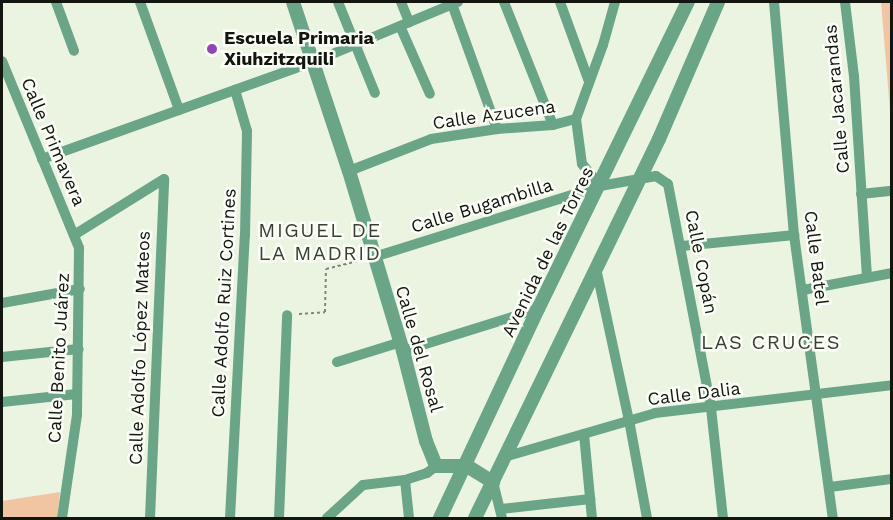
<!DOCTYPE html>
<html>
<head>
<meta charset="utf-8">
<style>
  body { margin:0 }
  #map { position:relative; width:893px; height:520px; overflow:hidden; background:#ebf4e1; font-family:"Work Sans",sans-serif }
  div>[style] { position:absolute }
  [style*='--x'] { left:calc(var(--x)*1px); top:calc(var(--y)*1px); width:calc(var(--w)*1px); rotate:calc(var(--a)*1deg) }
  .green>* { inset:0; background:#f1c4a2 }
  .path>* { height:2px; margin-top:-1px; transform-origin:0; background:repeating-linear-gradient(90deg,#808679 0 3px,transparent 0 6px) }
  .minor>* { height:10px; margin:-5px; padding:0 5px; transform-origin:5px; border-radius:5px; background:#6aa587 }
  .tertiary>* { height:14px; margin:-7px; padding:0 7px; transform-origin:7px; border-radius:7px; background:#6aa587 }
  .dots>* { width:16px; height:16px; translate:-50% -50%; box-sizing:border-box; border:3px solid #fcfff7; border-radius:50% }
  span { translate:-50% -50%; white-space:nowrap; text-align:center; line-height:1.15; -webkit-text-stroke:5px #fcfff7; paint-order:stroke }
  .poi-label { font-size:18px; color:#13160f; font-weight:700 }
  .left { translate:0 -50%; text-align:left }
  .street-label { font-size:18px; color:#13160f }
  .neighbourhood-label { font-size:20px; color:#394031; letter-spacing:1.5px }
  .frame { position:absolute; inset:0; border:3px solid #13160f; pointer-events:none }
</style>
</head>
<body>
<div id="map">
  <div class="green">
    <div style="clip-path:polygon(881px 2px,891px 2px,891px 122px)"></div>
    <div style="clip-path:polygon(60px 492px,57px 518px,2px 518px,2px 501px)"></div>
  </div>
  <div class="path">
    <div style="--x:299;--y:314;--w:26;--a:-4"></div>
    <div style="--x:325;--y:312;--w:43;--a:-88.7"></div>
    <div style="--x:326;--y:269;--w:36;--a:-14"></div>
  </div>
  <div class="minor">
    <div style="--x:56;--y:2;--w:52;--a:69.8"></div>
    <div style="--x:140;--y:2;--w:115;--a:70.1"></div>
    <div style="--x:338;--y:2;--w:98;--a:67.9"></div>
    <div style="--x:401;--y:2;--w:22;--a:68"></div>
    <div style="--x:504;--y:2;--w:132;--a:68.3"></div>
    <div style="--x:560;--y:2;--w:82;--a:70"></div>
    <div style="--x:774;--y:2;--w:234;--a:85.1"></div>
    <div style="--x:794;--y:235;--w:286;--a:82.2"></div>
    <div style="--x:845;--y:2;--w:75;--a:83.1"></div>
    <div style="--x:854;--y:76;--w:201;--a:86.3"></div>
    <div style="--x:452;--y:4;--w:133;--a:70.2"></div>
    <div style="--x:400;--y:26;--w:74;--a:66.2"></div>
    <div style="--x:2;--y:61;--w:202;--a:67.6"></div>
    <div style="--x:79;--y:248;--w:167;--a:90.7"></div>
    <div style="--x:77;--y:415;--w:104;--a:98.3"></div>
    <div style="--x:42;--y:159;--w:288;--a:-19.7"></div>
    <div style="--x:313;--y:62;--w:157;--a:-22.5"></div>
    <div style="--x:349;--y:171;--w:88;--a:-21.3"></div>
    <div style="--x:431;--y:139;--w:67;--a:-8.6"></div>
    <div style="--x:497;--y:129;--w:56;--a:-4.1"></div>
    <div style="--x:553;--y:125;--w:24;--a:-15"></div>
    <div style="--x:600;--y:186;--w:28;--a:-129"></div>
    <div style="--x:582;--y:164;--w:45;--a:-97.6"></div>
    <div style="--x:576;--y:119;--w:79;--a:-70"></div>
    <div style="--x:603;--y:45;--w:45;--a:-74.4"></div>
    <div style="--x:861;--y:194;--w:31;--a:-6"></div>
    <div style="--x:74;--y:235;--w:106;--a:-31.9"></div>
    <div style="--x:682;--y:246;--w:113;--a:-5.6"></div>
    <div style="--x:374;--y:257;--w:237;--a:-17.4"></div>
    <div style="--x:600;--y:186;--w:57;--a:-10.1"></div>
    <div style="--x:656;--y:176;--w:14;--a:34"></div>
    <div style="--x:668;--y:184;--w:228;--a:79.1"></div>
    <div style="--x:711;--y:408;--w:111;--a:83.8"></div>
    <div style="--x:596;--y:268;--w:156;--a:77.8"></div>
    <div style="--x:629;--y:420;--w:100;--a:79.6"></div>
    <div style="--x:803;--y:290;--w:91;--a:-10.8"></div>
    <div style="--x:2;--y:303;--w:79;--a:-10.2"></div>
    <div style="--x:403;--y:351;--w:141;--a:-17.3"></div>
    <div style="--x:2;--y:357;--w:77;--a:-5.9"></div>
    <div style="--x:337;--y:362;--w:67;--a:-17.4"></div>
    <div style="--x:2;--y:402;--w:75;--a:-6.1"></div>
    <div style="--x:584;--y:434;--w:84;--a:84.6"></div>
    <div style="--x:504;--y:457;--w:157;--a:-16.2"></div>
    <div style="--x:655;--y:413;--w:239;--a:-6.7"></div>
    <div style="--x:405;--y:480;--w:38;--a:84"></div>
    <div style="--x:493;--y:482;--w:37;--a:76"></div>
    <div style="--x:830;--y:487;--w:63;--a:-7.4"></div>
    <div style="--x:501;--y:509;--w:90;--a:-6.4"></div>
    <div style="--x:150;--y:518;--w:339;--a:-87.6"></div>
    <div style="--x:230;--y:518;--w:282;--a:-87"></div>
    <div style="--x:245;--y:236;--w:105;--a:-88.9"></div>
    <div style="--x:247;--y:131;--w:43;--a:-106.3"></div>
    <div style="--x:279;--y:518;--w:203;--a:-87.7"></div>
    <div style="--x:327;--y:518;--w:49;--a:-42.5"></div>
    <div style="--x:363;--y:485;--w:42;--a:-6.8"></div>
    <div style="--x:405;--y:480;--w:23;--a:-18"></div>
    <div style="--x:427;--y:473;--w:11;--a:-38"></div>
  </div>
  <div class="tertiary">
    <div style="--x:293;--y:2;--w:178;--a:71.7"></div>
    <div style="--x:349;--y:171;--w:188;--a:73.3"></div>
    <div style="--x:403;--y:351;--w:93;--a:75.7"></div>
    <div style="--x:426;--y:441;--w:27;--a:68"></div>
    <div style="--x:436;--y:466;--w:31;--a:0"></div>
    <div style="--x:467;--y:466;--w:31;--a:32"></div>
    <div style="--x:440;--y:518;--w:231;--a:-64.9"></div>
    <div style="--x:538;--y:309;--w:342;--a:-64"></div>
    <div style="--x:475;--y:518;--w:421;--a:-64.1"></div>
    <div style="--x:659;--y:139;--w:149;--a:-66.7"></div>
  </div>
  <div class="dots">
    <div style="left:212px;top:49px;background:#9345b6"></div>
  </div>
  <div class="poi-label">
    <span class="left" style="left:224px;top:49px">Escuela Primaria<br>Xiuhzitzquili</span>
  </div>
  <div class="street-label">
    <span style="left:837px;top:99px;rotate:-95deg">Calle Jacarandas</span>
    <span style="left:494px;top:115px;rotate:-8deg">Calle Azucena</span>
    <span style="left:53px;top:142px;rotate:67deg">Calle Primavera</span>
    <span style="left:482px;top:206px;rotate:-17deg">Calle Bugambilla</span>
    <span style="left:548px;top:252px;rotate:-64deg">Avenida de las Torres</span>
    <span style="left:816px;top:258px;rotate:83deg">Calle Batel</span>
    <span style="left:701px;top:262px;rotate:79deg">Calle Copán</span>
    <span style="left:224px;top:303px;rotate:-87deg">Calle Adolfo Ruiz Cortines</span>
    <span style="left:140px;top:348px;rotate:-88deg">Calle Adolfo López Mateos</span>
    <span style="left:419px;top:349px;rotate:74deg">Calle del Rosal</span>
    <span style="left:59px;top:358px;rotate:-87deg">Calle Benito Juárez</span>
    <span style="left:694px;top:394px;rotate:-7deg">Calle Dalia</span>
  </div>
  <div class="neighbourhood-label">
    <span style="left:320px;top:242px">MIGUEL DE<br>LA MADRID</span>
    <span style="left:771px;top:342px">LAS CRUCES</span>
  </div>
  <div class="frame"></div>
</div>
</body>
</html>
